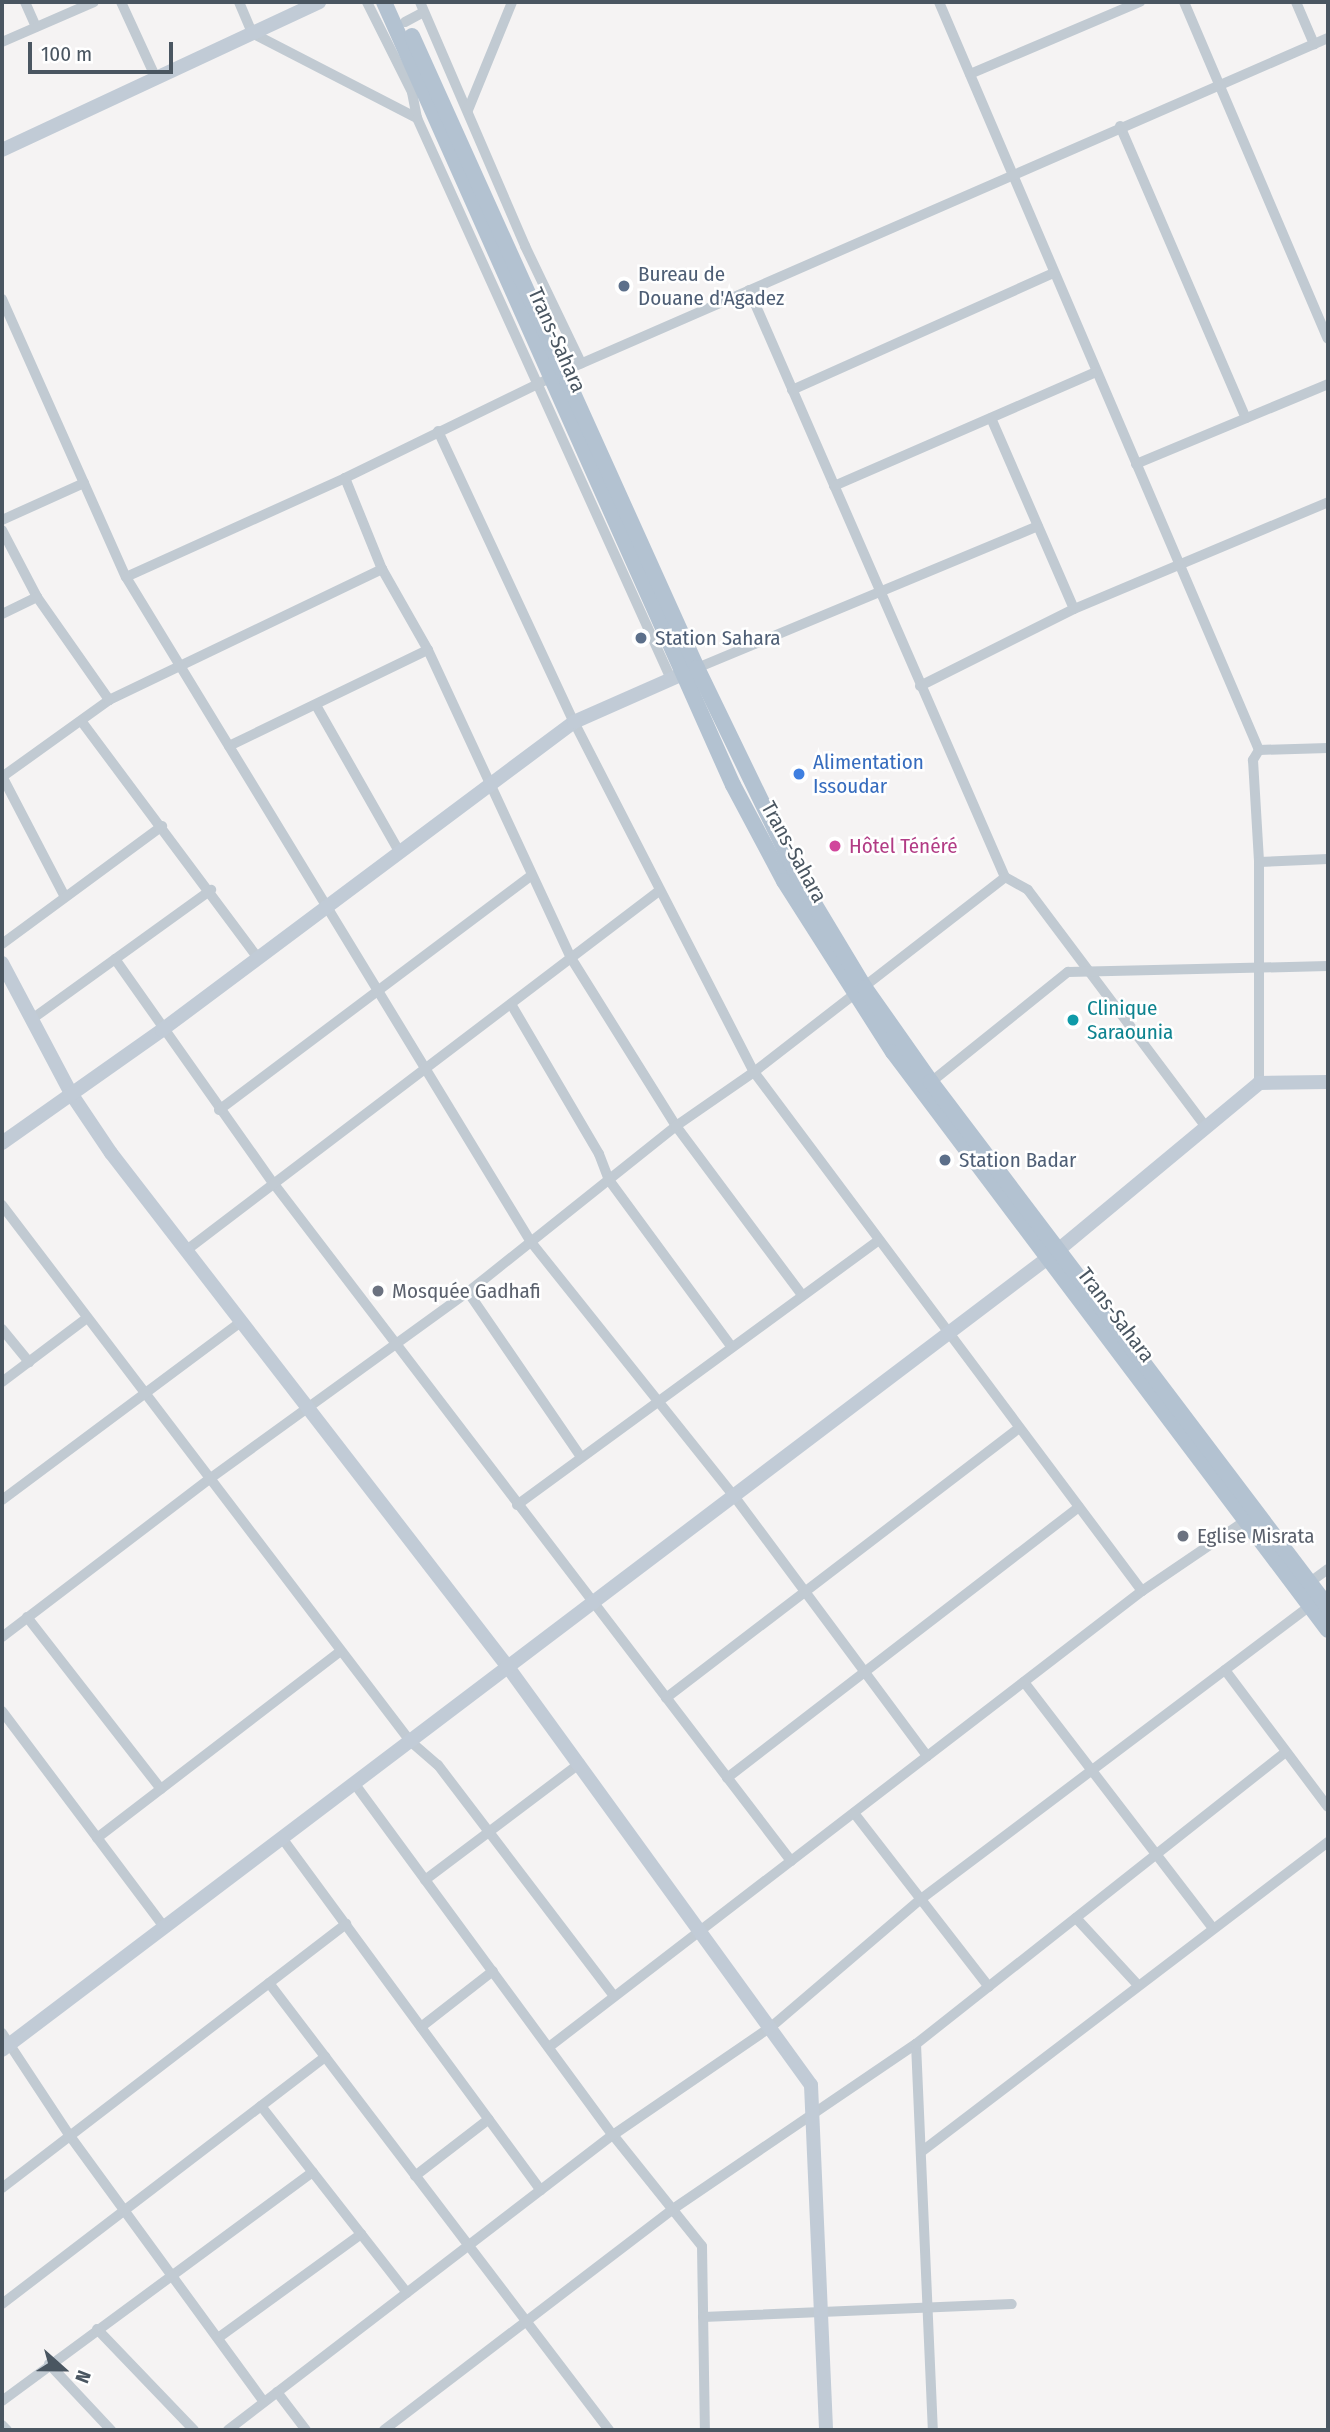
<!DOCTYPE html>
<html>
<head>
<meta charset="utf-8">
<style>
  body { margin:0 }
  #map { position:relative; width:1330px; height:2432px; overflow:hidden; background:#f5f3f3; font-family:"Fira Sans Condensed",sans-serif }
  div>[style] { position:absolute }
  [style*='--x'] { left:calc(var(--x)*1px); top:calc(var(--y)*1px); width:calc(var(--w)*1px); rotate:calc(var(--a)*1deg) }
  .street>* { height:10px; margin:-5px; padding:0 5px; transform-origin:5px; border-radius:5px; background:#c1cad2 }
  .secondary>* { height:14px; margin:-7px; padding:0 7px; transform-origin:7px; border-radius:7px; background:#c1cbd6 }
  .primary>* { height:16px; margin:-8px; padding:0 8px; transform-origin:8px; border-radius:8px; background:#b3c2d1 }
  .dots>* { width:19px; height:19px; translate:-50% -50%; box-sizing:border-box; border:4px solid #fff; border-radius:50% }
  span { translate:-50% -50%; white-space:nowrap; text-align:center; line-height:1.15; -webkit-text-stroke:5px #fff; paint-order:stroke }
  .service-label { font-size:21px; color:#4e5e75 }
  .left { translate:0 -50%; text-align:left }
  .street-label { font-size:21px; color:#4a5661 }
  .shop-label { font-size:21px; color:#366cbe }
  .hotel-label { font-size:21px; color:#b23c85 }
  .culture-label { font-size:21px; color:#0d838f }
  .worship-label { font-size:21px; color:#5b616d }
  .frame { position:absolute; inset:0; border:4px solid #4a5661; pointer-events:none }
  .north { position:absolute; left:28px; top:2334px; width:70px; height:70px; -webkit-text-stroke:5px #fff; paint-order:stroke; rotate:111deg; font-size:19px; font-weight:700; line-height:28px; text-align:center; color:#4a5661 }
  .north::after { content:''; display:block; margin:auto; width:24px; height:32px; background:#4a5661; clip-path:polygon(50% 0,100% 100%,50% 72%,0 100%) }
  .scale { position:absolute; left:28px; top:42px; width:145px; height:32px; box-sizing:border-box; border:4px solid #4a5661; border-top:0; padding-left:9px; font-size:21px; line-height:24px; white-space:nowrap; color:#4a5661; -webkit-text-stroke:5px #fff; paint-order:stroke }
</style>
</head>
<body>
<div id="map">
  <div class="street">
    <div style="--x:25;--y:2;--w:27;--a:66"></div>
    <div style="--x:121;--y:2;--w:84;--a:65.3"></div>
    <div style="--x:239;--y:2;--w:34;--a:67"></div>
    <div style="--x:252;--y:33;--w:186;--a:27.3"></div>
    <div style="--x:417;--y:118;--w:26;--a:-101"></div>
    <div style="--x:412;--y:92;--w:101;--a:-116.6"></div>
    <div style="--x:420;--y:2;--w:266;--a:66.7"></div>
    <div style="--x:525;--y:246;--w:130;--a:64.4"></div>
    <div style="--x:939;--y:2;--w:814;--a:66.84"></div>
    <div style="--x:1184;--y:2;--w:366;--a:66.9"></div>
    <div style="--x:1296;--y:2;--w:46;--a:66.8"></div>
    <div style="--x:405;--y:22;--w:21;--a:-28"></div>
    <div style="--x:2;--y:42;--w:100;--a:-23.5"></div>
    <div style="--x:970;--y:74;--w:185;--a:-23"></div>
    <div style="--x:468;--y:110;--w:117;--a:-67.8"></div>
    <div style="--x:417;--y:118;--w:616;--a:65.64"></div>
    <div style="--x:1120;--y:126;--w:318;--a:66.7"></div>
    <div style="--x:749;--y:290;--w:640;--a:66.44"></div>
    <div style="--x:1005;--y:877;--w:26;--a:29"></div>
    <div style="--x:1028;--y:890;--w:296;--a:53.1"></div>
    <div style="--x:2;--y:299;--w:304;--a:66"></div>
    <div style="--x:126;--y:577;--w:779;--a:58.66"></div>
    <div style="--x:531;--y:1242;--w:325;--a:51.4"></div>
    <div style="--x:734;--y:1496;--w:324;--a:53.4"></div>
    <div style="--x:564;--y:371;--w:833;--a:-23.55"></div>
    <div style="--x:792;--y:390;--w:287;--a:-24.1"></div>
    <div style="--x:991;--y:418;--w:208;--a:66.5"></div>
    <div style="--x:438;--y:431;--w:321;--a:65"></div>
    <div style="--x:574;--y:722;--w:394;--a:62.8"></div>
    <div style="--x:754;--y:1072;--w:648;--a:53.22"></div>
    <div style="--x:1136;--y:464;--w:208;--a:-22.6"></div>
    <div style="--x:345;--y:478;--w:98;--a:67.9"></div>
    <div style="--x:382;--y:569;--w:93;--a:60.4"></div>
    <div style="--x:428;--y:650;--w:340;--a:65.1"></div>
    <div style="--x:571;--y:958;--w:198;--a:58"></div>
    <div style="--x:676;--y:1126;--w:209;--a:53.3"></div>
    <div style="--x:834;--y:486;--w:286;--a:-23.5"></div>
    <div style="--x:2;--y:520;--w:90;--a:-24.3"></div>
    <div style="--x:2;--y:530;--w:76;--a:62.4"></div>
    <div style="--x:37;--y:597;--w:126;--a:55"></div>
    <div style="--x:126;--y:577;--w:240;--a:-24.3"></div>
    <div style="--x:345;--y:478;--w:221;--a:-26"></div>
    <div style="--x:2;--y:614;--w:39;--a:-26"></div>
    <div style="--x:697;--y:668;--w:369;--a:-22.6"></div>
    <div style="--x:920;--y:686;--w:172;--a:-26.6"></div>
    <div style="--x:1074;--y:609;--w:276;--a:-22.8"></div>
    <div style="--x:317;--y:707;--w:168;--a:60.4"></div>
    <div style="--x:82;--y:722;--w:294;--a:53.3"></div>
    <div style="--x:229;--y:746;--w:221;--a:-25.8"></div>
    <div style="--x:1259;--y:750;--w:12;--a:121"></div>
    <div style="--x:1253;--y:760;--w:102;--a:86.6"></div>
    <div style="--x:1259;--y:862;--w:221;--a:90"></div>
    <div style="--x:1259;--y:750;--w:69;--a:-1.7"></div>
    <div style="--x:2;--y:776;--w:136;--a:62.5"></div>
    <div style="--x:2;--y:777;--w:132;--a:-35.7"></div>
    <div style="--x:109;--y:700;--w:303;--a:-25.6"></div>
    <div style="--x:1259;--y:862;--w:69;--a:-2.5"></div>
    <div style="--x:2;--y:944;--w:199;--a:-36.4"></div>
    <div style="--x:115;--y:959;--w:276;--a:54.8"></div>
    <div style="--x:274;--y:1184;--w:852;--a:52.63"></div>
    <div style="--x:511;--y:1004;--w:174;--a:59.6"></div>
    <div style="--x:599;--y:1154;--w:28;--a:69"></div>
    <div style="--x:609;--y:1180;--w:206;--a:53.7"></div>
    <div style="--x:32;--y:1019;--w:221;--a:-35.8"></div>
    <div style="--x:931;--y:1082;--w:176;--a:-38.8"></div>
    <div style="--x:1068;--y:972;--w:260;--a:-1.3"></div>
    <div style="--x:219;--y:1110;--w:391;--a:-36.9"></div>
    <div style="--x:2;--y:1205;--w:674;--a:52.72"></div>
    <div style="--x:410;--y:1741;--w:37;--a:41"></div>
    <div style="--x:438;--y:1765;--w:290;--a:52.7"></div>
    <div style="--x:188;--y:1249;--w:592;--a:-37.24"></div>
    <div style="--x:468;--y:1292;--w:200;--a:55.6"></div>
    <div style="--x:2;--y:1329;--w:43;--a:50.7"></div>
    <div style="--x:2;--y:1382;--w:106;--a:-37"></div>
    <div style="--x:2;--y:1500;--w:299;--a:-36.7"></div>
    <div style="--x:517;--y:1505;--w:447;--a:-36.2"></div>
    <div style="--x:1306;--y:1585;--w:27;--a:-36"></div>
    <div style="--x:27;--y:1617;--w:218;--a:52.1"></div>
    <div style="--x:2;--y:1637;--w:259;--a:-37.3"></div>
    <div style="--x:208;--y:1480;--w:321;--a:-35.9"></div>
    <div style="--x:468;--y:1292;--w:266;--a:-38.6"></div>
    <div style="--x:676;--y:1126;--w:95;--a:-34.7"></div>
    <div style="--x:754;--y:1072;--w:318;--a:-37.8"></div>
    <div style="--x:1225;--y:1670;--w:171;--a:53.1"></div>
    <div style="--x:1024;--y:1682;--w:309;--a:52.5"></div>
    <div style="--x:666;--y:1698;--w:444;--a:-37.4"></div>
    <div style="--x:2;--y:1711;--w:270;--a:53.1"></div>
    <div style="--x:727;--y:1778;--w:444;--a:-37.6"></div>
    <div style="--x:354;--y:1783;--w:437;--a:53.7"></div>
    <div style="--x:613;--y:2135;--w:142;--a:51.3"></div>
    <div style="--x:702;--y:2246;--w:184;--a:89.1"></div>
    <div style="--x:854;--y:1813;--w:220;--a:52.2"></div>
    <div style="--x:97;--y:1838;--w:307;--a:-37.5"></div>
    <div style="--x:282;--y:1838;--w:437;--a:53.7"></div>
    <div style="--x:425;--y:1880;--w:194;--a:-37"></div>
    <div style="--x:1076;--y:1918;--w:90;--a:47.3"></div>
    <div style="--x:269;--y:1983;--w:562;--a:52.74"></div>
    <div style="--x:421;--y:2027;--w:91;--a:-37.9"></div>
    <div style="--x:2;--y:2033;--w:123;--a:56.6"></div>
    <div style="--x:70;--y:2136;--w:329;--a:53.9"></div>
    <div style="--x:916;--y:2044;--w:386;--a:87.5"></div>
    <div style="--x:549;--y:2047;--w:748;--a:-37.56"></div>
    <div style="--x:1142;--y:1591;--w:125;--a:-34.2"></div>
    <div style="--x:261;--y:2106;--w:237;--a:52"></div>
    <div style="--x:921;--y:2152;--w:512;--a:-37.3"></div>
    <div style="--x:415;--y:2176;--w:93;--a:-37.6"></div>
    <div style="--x:2;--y:2188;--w:434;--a:-37.5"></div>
    <div style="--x:2;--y:2304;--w:407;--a:-37.4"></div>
    <div style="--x:703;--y:2317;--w:309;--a:-2.4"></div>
    <div style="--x:97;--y:2329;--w:140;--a:46.2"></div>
    <div style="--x:218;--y:2338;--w:177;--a:-36"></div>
    <div style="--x:49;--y:2364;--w:91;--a:46.8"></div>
    <div style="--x:277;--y:2392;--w:48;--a:52.7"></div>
    <div style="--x:2;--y:2401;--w:386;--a:-36.4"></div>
    <div style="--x:2;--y:2425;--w:7;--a:45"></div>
    <div style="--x:228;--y:2430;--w:485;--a:-37.5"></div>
    <div style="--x:613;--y:2135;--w:191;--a:-34.4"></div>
    <div style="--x:771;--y:2027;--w:197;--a:-40.5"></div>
    <div style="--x:921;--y:1899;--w:491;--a:-37"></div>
    <div style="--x:384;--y:2430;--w:364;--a:-37.4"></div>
    <div style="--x:673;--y:2209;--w:294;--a:-34.2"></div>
    <div style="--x:916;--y:2044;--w:471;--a:-38.3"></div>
  </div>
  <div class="secondary">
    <div style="--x:2;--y:150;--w:350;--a:-25"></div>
    <div style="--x:2;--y:963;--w:149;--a:62.1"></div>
    <div style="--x:72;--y:1095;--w:70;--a:56.1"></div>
    <div style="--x:111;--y:1153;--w:649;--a:52.32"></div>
    <div style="--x:508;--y:1667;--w:516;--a:54.06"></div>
    <div style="--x:811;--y:2085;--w:345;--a:87.5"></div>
    <div style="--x:2;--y:1143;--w:196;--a:-35.2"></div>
    <div style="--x:162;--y:1030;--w:514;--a:-36.78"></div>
    <div style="--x:574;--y:722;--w:129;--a:-23.8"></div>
    <div style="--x:2;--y:2050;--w:1323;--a:-37.14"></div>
    <div style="--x:1057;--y:1251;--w:263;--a:-39.7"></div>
    <div style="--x:1259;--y:1083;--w:69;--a:-0.8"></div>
  </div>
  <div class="primary">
    <div style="--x:384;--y:2;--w:857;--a:65.98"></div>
    <div style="--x:733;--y:785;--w:109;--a:62"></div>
    <div style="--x:784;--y:881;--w:203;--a:57.5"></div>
    <div style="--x:893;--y:1052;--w:723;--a:53.04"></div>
    <div style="--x:412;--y:36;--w:693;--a:65.73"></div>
    <div style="--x:697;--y:668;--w:230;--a:64.2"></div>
    <div style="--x:797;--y:875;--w:132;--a:59"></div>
    <div style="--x:865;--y:988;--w:115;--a:54.9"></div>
    <div style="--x:931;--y:1082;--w:658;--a:52.9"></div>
  </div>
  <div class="dots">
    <div style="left:624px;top:286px;background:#5c6f8a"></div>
    <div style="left:641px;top:638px;background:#5c6f8a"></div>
    <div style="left:799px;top:774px;background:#3f7fe0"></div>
    <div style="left:835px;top:846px;background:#d1479c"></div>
    <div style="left:1073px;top:1020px;background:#0f9aa8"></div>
    <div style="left:945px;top:1160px;background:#5c6f8a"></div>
    <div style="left:378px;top:1291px;background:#6b7280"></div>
    <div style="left:1183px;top:1536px;background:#6b7280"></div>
  </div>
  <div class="service-label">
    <span class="left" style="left:638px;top:286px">Bureau de<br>Douane d'Agadez</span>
    <span class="left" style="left:655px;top:638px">Station Sahara</span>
    <span class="left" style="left:959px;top:1160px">Station Badar</span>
  </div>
  <div class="street-label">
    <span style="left:557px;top:340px;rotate:66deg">Trans-Sahara</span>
    <span style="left:794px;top:852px;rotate:61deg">Trans-Sahara</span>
    <span style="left:1116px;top:1315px;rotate:53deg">Trans-Sahara</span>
  </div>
  <div class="shop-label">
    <span class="left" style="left:813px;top:774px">Alimentation<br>Issoudar</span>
  </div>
  <div class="hotel-label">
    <span class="left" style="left:849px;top:846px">Hôtel Ténéré</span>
  </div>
  <div class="culture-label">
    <span class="left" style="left:1087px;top:1020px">Clinique<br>Saraounia</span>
  </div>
  <div class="worship-label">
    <span class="left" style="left:392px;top:1291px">Mosquée Gadhafi</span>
    <span class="left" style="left:1197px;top:1536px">Eglise Misrata</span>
  </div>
  <div class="frame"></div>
  <div class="north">N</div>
  <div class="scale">100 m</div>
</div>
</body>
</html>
